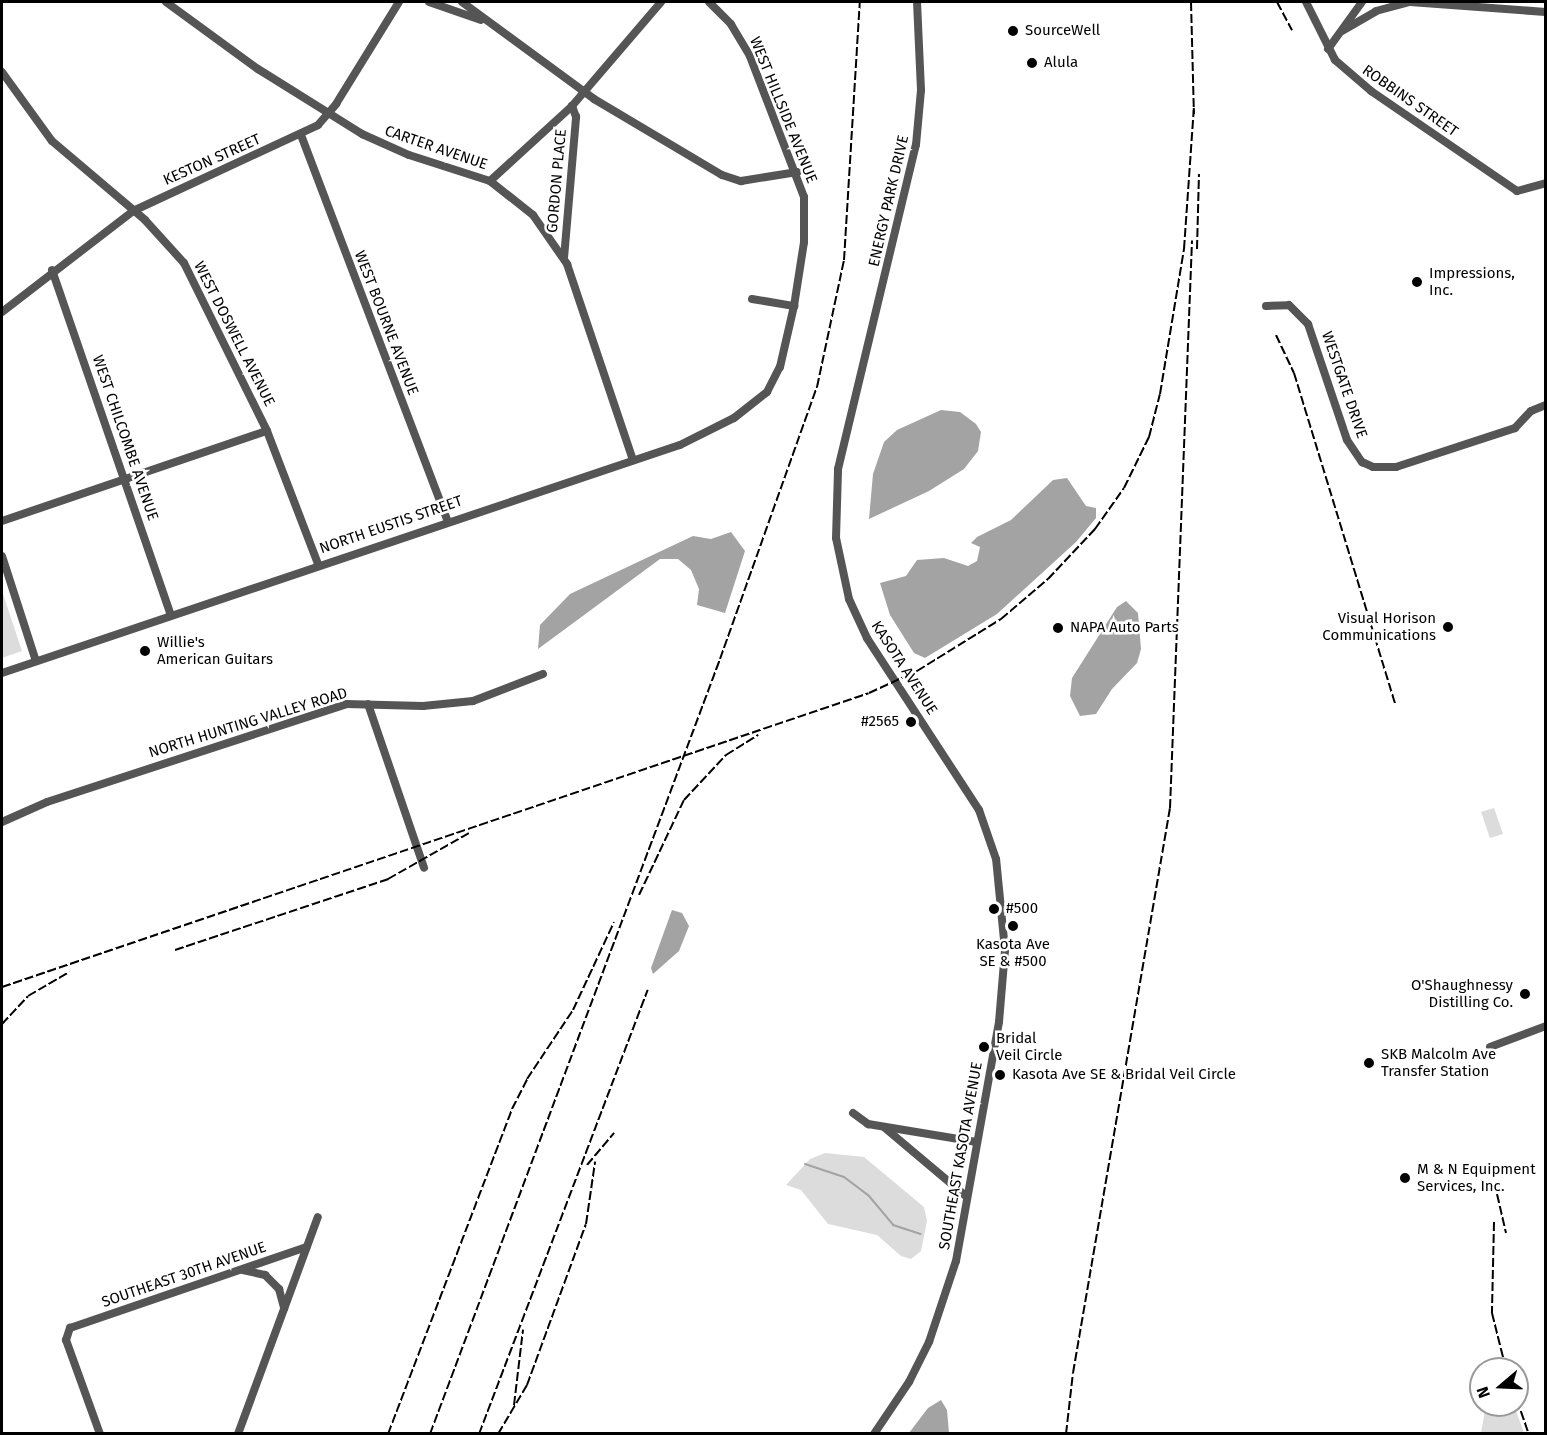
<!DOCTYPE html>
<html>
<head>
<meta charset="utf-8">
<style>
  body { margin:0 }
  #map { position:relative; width:1547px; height:1435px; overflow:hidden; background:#fff; font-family:"Fira Sans",sans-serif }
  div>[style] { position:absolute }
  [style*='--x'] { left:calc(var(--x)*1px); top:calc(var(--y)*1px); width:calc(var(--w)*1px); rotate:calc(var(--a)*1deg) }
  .green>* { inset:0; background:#dcdcdc }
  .water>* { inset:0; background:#a3a3a3 }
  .stream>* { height:2px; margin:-1px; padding:0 1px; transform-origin:1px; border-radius:1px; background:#a3a3a3 }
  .minor>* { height:8px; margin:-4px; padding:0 4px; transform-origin:4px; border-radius:4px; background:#555 }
  .rail>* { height:2px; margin-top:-1px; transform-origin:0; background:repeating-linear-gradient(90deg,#000 0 9px,transparent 0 12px) }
  .dots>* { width:16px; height:16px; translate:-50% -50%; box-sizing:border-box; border:3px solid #fff; border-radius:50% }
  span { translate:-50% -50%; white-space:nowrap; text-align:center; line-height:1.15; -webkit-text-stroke:5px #fff; paint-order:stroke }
  .poi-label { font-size:15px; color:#000 }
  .left { translate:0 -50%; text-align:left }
  .right { translate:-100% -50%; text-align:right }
  .street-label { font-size:15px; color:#000 }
  .frame { position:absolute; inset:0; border:3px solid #000; pointer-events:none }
  .north { position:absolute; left:1469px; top:1357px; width:60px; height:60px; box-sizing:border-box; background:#fff; border:2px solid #999; border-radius:50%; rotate:251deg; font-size:16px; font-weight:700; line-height:24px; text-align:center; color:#000 }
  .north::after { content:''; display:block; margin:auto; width:21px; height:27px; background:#000; clip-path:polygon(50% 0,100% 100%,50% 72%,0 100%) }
</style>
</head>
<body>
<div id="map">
  <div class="green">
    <div style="clip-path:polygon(2px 591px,22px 651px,2px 658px)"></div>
    <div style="clip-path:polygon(1494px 808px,1503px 834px,1490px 838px,1481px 812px)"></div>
    <div style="clip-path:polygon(825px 1153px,864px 1157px,924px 1207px,927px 1221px,921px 1251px,911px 1259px,901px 1256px,877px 1235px,828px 1224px,801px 1190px,786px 1185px,810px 1159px)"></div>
    <div style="clip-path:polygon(1486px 1405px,1514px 1405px,1524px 1433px,1481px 1433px)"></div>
  </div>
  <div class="water">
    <div style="clip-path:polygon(941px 410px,960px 412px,976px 424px,981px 432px,978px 451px,964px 469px,929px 491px,869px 519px,873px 474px,884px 442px,897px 430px)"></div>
    <div style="clip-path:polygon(1067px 478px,1086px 506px,1096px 508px,1096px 518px,1076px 542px,997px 614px,925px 658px,914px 653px,890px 615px,880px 583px,906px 576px,917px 560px,944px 558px,968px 566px,977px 561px,980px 547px,971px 543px,977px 537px,1011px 520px,1053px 480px)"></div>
    <div style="clip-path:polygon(731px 532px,745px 551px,725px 613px,697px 605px,699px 589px,691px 570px,678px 559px,660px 559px,538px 649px,540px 625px,570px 594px,693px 536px,711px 539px)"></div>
    <div style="clip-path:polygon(1126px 601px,1138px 613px,1141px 649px,1137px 663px,1112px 689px,1096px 714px,1080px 716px,1070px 696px,1072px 678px,1117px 607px)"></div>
    <div style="clip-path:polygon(672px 910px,682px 913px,689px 926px,679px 951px,653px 974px,651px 968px)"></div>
    <div style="clip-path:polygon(941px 1400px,947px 1410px,949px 1433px,909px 1433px,928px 1408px)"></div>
  </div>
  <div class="stream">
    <div style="--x:805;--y:1164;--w:41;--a:18.4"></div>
    <div style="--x:844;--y:1177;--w:31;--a:37"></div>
    <div style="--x:869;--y:1196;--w:38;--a:50"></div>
    <div style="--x:893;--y:1225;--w:29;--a:18"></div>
  </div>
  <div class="minor">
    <div style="--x:166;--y:2;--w:114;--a:36.1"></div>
    <div style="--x:258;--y:69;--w:123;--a:32"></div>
    <div style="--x:362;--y:134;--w:51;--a:24.1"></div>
    <div style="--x:409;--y:155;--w:85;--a:17.8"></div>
    <div style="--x:490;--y:181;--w:55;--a:38.3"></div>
    <div style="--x:533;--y:215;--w:60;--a:55.2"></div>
    <div style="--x:567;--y:264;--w:207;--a:71.4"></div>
    <div style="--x:429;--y:2;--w:55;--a:19.1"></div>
    <div style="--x:462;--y:2;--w:164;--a:36.3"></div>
    <div style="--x:594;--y:99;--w:149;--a:30.7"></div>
    <div style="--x:722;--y:175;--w:20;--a:18"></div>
    <div style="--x:741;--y:181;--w:57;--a:-9.1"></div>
    <div style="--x:1306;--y:2;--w:65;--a:63.4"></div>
    <div style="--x:1335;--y:60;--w:48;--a:40.7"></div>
    <div style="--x:1371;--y:91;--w:177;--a:34.4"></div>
    <div style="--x:1517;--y:191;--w:30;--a:-15"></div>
    <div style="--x:1342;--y:31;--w:39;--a:-30"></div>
    <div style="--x:1376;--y:11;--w:35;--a:-15"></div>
    <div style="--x:1410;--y:2;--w:136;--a:4.2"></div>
    <div style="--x:1328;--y:49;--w:58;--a:-54.1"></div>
    <div style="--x:2;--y:72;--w:85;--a:54.1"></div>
    <div style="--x:52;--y:141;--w:122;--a:40.3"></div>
    <div style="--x:145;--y:220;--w:58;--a:47.8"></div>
    <div style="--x:184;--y:263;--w:187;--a:63.7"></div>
    <div style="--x:267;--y:431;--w:142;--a:69"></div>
    <div style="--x:301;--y:135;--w:412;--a:69.2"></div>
    <div style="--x:490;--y:181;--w:111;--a:-42.4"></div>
    <div style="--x:572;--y:106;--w:137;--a:-49.4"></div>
    <div style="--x:564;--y:258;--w:142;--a:-85.1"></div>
    <div style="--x:576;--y:117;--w:12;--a:-110"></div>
    <div style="--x:52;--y:270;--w:365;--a:71"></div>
    <div style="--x:752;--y:299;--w:43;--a:9.5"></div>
    <div style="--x:1266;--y:306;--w:23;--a:-2"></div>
    <div style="--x:1289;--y:305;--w:27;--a:45"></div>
    <div style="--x:1308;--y:324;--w:122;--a:71.4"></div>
    <div style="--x:1347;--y:440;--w:27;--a:56"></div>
    <div style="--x:1362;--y:462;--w:12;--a:24"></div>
    <div style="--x:1373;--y:467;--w:23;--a:0"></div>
    <div style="--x:1396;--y:467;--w:125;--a:-18.1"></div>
    <div style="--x:1515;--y:428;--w:23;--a:-47"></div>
    <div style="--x:1531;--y:411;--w:16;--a:-22"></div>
    <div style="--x:2;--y:312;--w:165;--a:-37.6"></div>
    <div style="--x:133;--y:211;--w:204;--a:-24.9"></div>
    <div style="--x:318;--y:125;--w:28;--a:-49"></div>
    <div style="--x:336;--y:104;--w:120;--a:-58.3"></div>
    <div style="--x:2;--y:521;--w:280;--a:-18.8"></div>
    <div style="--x:2;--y:556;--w:110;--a:72.1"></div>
    <div style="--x:2;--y:673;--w:715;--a:-18.59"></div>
    <div style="--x:680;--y:445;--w:60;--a:-26.6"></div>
    <div style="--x:734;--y:418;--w:42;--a:-38.2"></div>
    <div style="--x:767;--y:392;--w:28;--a:-63"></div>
    <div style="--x:780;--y:367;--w:63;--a:-77.1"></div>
    <div style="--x:794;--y:306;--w:65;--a:-81.1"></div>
    <div style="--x:804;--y:242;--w:45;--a:-90"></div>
    <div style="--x:804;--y:197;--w:151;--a:-111"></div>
    <div style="--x:750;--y:56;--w:37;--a:-121"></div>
    <div style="--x:731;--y:24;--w:31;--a:-135"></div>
    <div style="--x:368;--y:704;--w:173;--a:71.1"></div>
    <div style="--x:2;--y:822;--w:49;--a:-24"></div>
    <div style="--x:47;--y:802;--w:315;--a:-18.1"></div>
    <div style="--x:346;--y:704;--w:77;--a:1.5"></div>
    <div style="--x:423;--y:706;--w:50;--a:-5.7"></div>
    <div style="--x:473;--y:701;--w:75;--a:-21.1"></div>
    <div style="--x:1490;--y:1047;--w:60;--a:-20.6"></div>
    <div style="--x:853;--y:1113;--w:19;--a:36"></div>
    <div style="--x:868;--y:1124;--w:110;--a:9.4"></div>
    <div style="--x:885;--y:1128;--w:107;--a:40.1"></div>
    <div style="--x:243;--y:1270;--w:23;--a:13"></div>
    <div style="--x:265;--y:1275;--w:20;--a:45"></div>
    <div style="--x:279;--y:1289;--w:20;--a:75"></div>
    <div style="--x:100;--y:1434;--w:100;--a:-109.9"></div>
    <div style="--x:66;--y:1340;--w:13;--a:-72"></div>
    <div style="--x:70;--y:1328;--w:250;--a:-18.9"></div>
    <div style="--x:238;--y:1434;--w:231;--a:-69.8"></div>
    <div style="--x:874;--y:1434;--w:63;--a:-56.1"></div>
    <div style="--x:909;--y:1382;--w:45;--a:-63.4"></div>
    <div style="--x:929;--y:1342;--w:85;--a:-71.6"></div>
    <div style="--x:956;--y:1261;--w:243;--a:-79.8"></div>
    <div style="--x:999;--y:1022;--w:72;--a:-85.2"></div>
    <div style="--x:1005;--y:950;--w:91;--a:-95.6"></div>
    <div style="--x:996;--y:859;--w:52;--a:-109.1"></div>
    <div style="--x:979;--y:810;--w:205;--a:-123.1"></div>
    <div style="--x:867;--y:638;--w:43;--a:-114.8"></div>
    <div style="--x:849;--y:599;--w:62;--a:-102"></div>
    <div style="--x:836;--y:538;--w:69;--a:-88.3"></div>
    <div style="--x:838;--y:469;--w:333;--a:-76.5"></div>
    <div style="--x:916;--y:145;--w:55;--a:-84.8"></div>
    <div style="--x:921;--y:90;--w:88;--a:-92.6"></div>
  </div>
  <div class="rail">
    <div style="--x:1191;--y:2;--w:112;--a:88.5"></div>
    <div style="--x:1277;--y:2;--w:32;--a:62"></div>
    <div style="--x:1197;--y:249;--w:75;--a:-88.5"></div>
    <div style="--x:1276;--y:335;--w:42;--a:64.7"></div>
    <div style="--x:1294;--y:373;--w:348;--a:73"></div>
    <div style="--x:639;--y:895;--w:105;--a:-64.7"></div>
    <div style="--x:684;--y:800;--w:62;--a:-47"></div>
    <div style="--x:726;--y:755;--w:38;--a:-32"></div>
    <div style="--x:175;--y:950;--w:225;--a:-18.4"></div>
    <div style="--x:388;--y:879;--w:93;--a:-29.6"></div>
    <div style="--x:2;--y:987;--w:915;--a:-18.73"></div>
    <div style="--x:869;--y:693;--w:53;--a:-24.6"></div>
    <div style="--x:917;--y:671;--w:99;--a:-31.8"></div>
    <div style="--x:1001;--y:619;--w:62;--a:-40.4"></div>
    <div style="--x:1048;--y:579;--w:69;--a:-46.8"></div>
    <div style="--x:1095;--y:529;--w:50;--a:-54.7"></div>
    <div style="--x:1124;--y:488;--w:57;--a:-63.9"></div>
    <div style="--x:1149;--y:437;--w:44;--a:-75.7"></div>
    <div style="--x:1160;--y:394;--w:147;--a:-80.6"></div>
    <div style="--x:1184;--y:249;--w:144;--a:-86"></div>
    <div style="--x:2;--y:1024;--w:38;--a:-47"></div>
    <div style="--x:28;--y:996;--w:48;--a:-30.3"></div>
    <div style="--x:587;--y:1165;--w:42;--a:-49.8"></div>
    <div style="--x:1497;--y:1194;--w:40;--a:77"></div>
    <div style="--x:1494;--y:1222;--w:91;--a:91.3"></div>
    <div style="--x:1492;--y:1313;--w:58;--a:76"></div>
    <div style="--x:1517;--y:1400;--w:36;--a:71"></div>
    <div style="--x:514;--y:1405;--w:76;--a:-83.2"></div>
    <div style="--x:388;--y:1434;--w:348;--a:-69.1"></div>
    <div style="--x:512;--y:1109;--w:34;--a:-63"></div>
    <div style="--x:527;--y:1079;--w:83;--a:-56.3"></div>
    <div style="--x:573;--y:1010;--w:97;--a:-65"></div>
    <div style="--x:430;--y:1434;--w:827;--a:-69.48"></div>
    <div style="--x:720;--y:659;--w:289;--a:-70.4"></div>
    <div style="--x:817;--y:387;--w:130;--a:-78"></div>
    <div style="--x:844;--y:260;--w:258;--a:-86.5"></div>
    <div style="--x:479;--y:1434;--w:475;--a:-69.2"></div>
    <div style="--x:498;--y:1434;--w:57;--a:-59.4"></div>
    <div style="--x:527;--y:1385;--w:171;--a:-69.9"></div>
    <div style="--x:586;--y:1224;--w:63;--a:-81.7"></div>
    <div style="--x:1066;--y:1434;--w:61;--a:-83.5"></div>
    <div style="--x:1073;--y:1373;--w:573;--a:-80.26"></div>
    <div style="--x:1170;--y:808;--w:568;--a:-87.78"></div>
  </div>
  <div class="dots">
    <div style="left:1013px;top:31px;background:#000"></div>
    <div style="left:1032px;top:63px;background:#000"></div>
    <div style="left:1417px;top:282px;background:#000"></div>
    <div style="left:1448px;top:627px;background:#000"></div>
    <div style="left:1058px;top:628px;background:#000"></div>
    <div style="left:145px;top:651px;background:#000"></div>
    <div style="left:911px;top:722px;background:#000"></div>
    <div style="left:994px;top:909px;background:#000"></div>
    <div style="left:1013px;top:926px;background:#000"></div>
    <div style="left:1525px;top:994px;background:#000"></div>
    <div style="left:984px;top:1047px;background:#000"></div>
    <div style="left:1369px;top:1063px;background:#000"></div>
    <div style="left:1000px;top:1075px;background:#000"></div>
    <div style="left:1405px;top:1178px;background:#000"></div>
  </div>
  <div class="poi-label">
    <span class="left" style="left:1025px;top:31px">SourceWell</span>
    <span class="left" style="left:1044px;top:63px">Alula</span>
    <span class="left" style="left:1429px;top:282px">Impressions,<br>Inc.</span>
    <span class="right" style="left:1436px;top:627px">Visual Horison<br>Communications</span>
    <span class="left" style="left:1070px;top:628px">NAPA Auto Parts</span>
    <span class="left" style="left:157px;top:651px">Willie's<br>American Guitars</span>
    <span class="right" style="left:899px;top:722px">#2565</span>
    <span class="left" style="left:1006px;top:909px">#500</span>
    <span style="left:1013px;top:953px">Kasota Ave<br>SE &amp; #500</span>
    <span class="right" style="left:1513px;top:994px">O'Shaughnessy<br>Distilling Co.</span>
    <span class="left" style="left:996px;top:1047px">Bridal<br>Veil Circle</span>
    <span class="left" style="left:1381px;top:1063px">SKB Malcolm Ave<br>Transfer Station</span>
    <span class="left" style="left:1012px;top:1075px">Kasota Ave SE &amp; Bridal Veil Circle</span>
    <span class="left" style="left:1417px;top:1178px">M &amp; N Equipment<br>Services, Inc.</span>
  </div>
  <div class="street-label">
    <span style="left:1410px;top:101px;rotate:35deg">ROBBINS STREET</span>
    <span style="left:783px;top:110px;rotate:68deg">WEST HILLSIDE AVENUE</span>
    <span style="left:436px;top:148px;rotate:19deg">CARTER AVENUE</span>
    <span style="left:212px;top:160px;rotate:-24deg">KESTON STREET</span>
    <span style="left:557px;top:181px;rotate:-85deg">GORDON PLACE</span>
    <span style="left:889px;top:201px;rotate:-77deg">ENERGY PARK DRIVE</span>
    <span style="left:386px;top:323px;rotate:69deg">WEST BOURNE AVENUE</span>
    <span style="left:234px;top:334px;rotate:63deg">WEST DOSWELL AVENUE</span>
    <span style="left:1344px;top:385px;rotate:71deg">WESTGATE DRIVE</span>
    <span style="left:125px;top:438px;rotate:71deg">WEST CHILCOMBE AVENUE</span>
    <span style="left:391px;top:525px;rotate:-19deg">NORTH EUSTIS STREET</span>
    <span style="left:904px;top:668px;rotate:57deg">KASOTA AVENUE</span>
    <span style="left:248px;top:723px;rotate:-17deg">NORTH HUNTING VALLEY ROAD</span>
    <span style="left:961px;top:1156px;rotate:-80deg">SOUTHEAST KASOTA AVENUE</span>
    <span style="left:184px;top:1275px;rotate:-19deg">SOUTHEAST 30TH AVENUE</span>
  </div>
  <div class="frame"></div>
  <div class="north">N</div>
</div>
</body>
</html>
